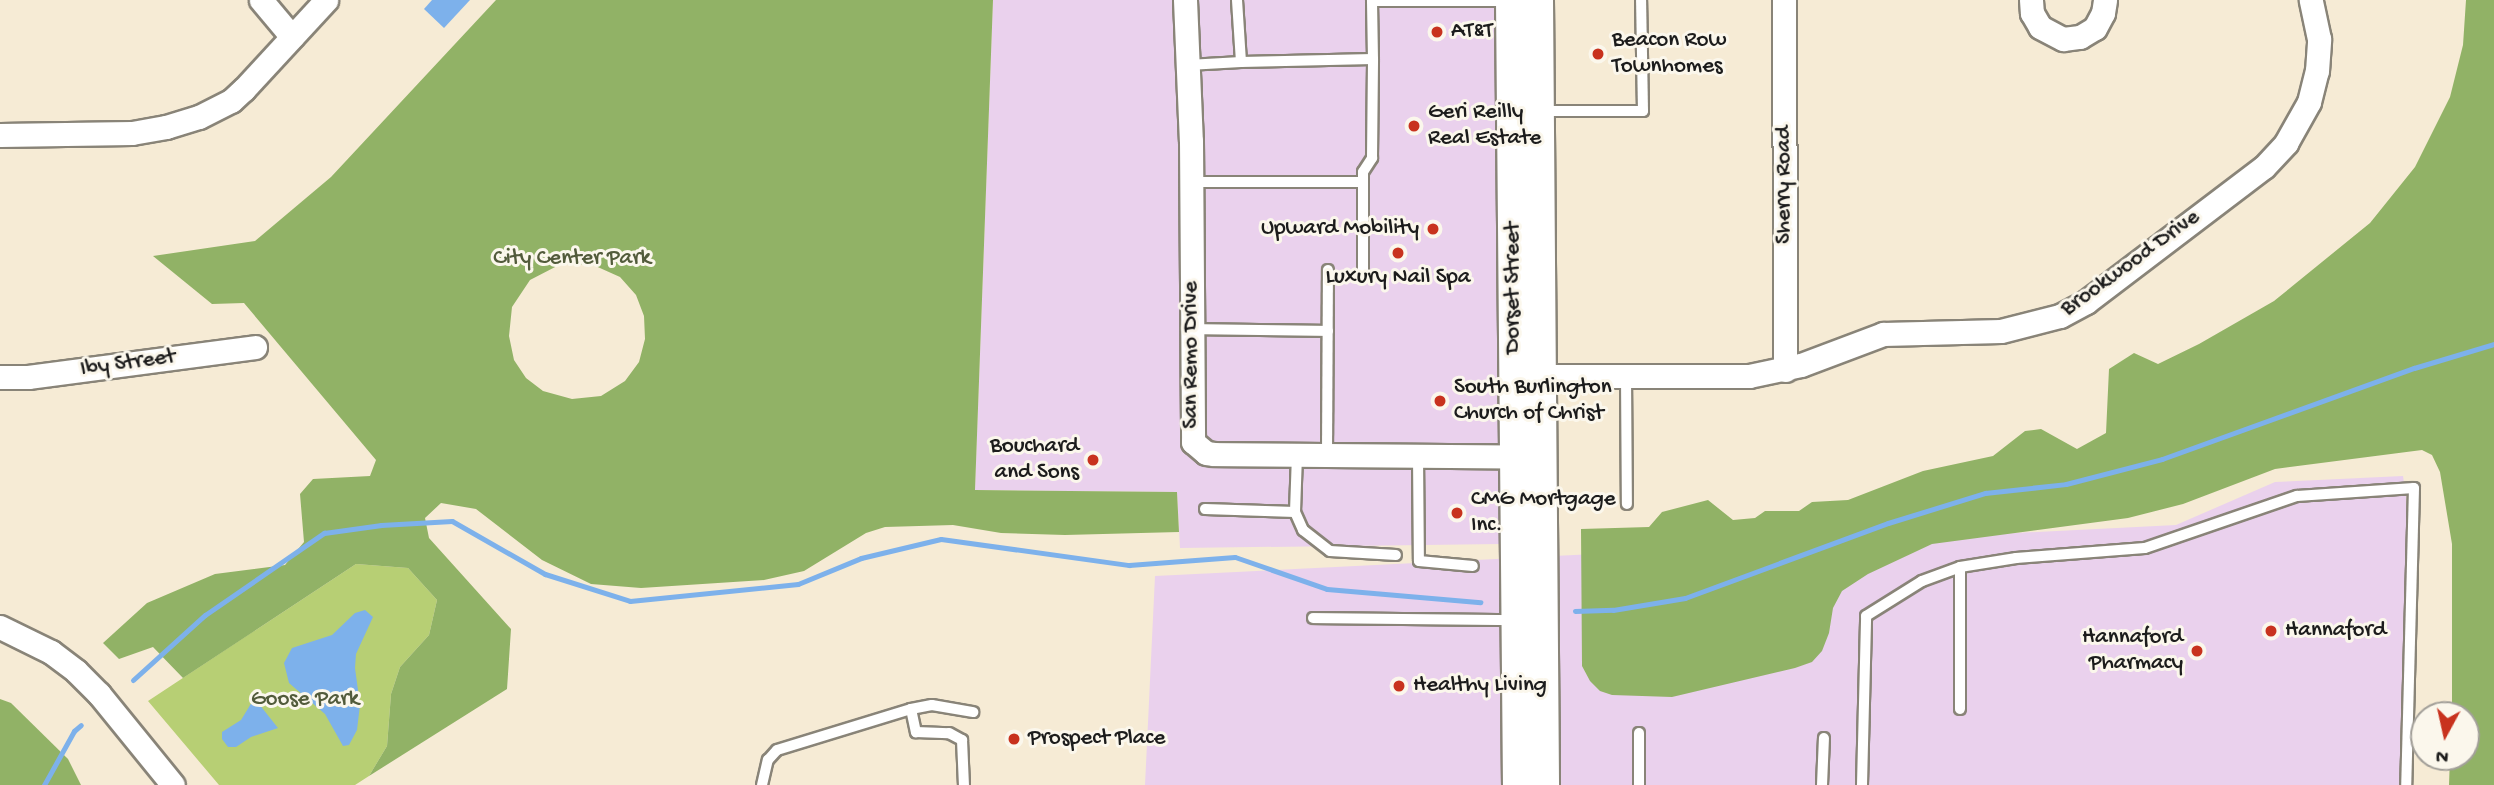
<!DOCTYPE html>
<html>
<head>
<meta charset="utf-8">
<style>
  body { margin:0 }
  #map { position:relative; width:2494px; height:785px; overflow:hidden; background:#f6ebd5; font-family:"Gochi Hand",sans-serif }
  div>[style] { position:absolute }
  [style*='--x'] { left:calc(var(--x)*1px); top:calc(var(--y)*1px); width:calc(var(--w)*1px); rotate:calc(var(--a)*1deg) }
  .built>* { inset:0; background:#ead1ed }
  .green>* { inset:0; background:#b7cf74 }
  .forest>* { inset:0; background:#91b266 }
  .water>* { inset:0; background:#7db1eb }
  .stream>* { height:5px; margin:-2.5px; padding:0 2.5px; transform-origin:2.5px; border-radius:2.5px; background:#7db1eb }
  .roads { filter:drop-shadow(2px 0 #898478) drop-shadow(-2px 0 #898478) drop-shadow(0 2px #898478) drop-shadow(0 -2px #898478) }
  .lane>* { height:10px; margin:-5px; padding:0 5px; transform-origin:5px; border-radius:5px; background:#fff }
  .street>* { height:23px; margin:-11.5px; padding:0 11.5px; transform-origin:11.5px; border-radius:11.5px; background:#fff }
  .secondary>* { height:32px; margin:-16px; padding:0 16px; transform-origin:16px; border-radius:16px; background:#fff }
  .dots>* { width:19px; height:19px; translate:-50% -50%; box-sizing:border-box; border:4px solid #fbf7ec; border-radius:50% }
  span { translate:-50% -50%; white-space:nowrap; text-align:center; line-height:1.15; -webkit-text-stroke:6px #fbf7ec; paint-order:stroke }
  .poi-label { font-size:23px; color:#1c1c1c }
  .left { translate:0 -50%; text-align:left }
  .right { translate:-100% -50%; text-align:right }
  .street-label { font-size:23px; color:#1c1c1c }
  .park-label { font-size:23px; color:#525b3b }
  .north { position:absolute; left:2410px; top:701px; width:70px; height:70px; box-sizing:border-box; background:#fbf7ec; border:2px solid #a29f99; border-radius:50%; rotate:188deg; font-size:19px; font-weight:700; line-height:28px; text-align:center; color:#1c1c1c }
  .north::after { content:''; display:block; margin:auto; width:24px; height:32px; background:#c8321e; clip-path:polygon(50% 0,100% 100%,50% 72%,0 100%) }
</style>
</head>
<body>
<div id="map">
  <div class="built">
    <div style="clip-path:polygon(993px 0,1497px 0,1500px 544px,1180px 548px,1177px 492px,975px 490px)"></div>
    <div style="clip-path:polygon(2403px 476px,2406px 496px,2409px 785px,1145px 785px,1155px 576px,2176px 525px,2275px 482px)"></div>
  </div>
  <div class="green">
    <div style="clip-path:polygon(356px 564px,408px 568px,437px 600px,429px 635px,400px 667px,391px 694px,387px 746px,369px 776px,355px 785px,219px 785px,148px 701px)"></div>
  </div>
  <div class="forest">
    <div style="clip-path:polygon(evenodd,496px 0,993px 0,975px 490px,1177px 492px,1179px 532px,1065px 535px,1001px 533px,953px 525px,885px 527px,866px 533px,804px 571px,764px 580px,641px 588px,591px 584px,542px 560px,476px 509px,441px 503px,425px 518px,429px 538px,511px 629px,507px 689px,369px 776px,387px 746px,391px 694px,400px 667px,429px 635px,437px 600px,408px 568px,356px 564px,183px 678px,153px 647px,119px 659px,103px 643px,147px 603px,215px 574px,285px 565px,304px 542px,300px 494px,313px 479px,370px 476px,376px 460px,244px 303px,212px 304px,153px 256px,255px 241px,331px 177px,496px 0,591px 264px,620px 277px,636px 295px,644px 316px,645px 339px,639px 362px,625px 381px,601px 396px,572px 399px,543px 391px,526px 378px,514px 360px,509px 336px,512px 307px,530px 280px,559px 265px,591px 264px)"></div>
    <div style="clip-path:polygon(2466px 0,2494px 0,2494px 785px,2449px 785px,2450px 757px,2466px 757px,2466px 715px,2452px 715px,2452px 544px,2440px 472px,2432px 455px,2422px 450px,2275px 469px,2183px 504px,2128px 518px,1932px 544px,1868px 574px,1842px 591px,1833px 608px,1829px 633px,1822px 651px,1812px 662px,1795px 668px,1672px 697px,1612px 695px,1600px 691px,1590px 681px,1582px 666px,1581px 529px,1649px 527px,1662px 512px,1708px 500px,1733px 520px,1755px 518px,1765px 511px,1799px 511px,1812px 502px,1848px 500px,1923px 471px,1993px 456px,2025px 431px,2041px 429px,2077px 449px,2106px 433px,2109px 369px,2134px 353px,2158px 364px,2199px 344px,2274px 301px,2370px 223px,2415px 167px,2450px 97px,2463px 45px)"></div>
    <div style="clip-path:polygon(0 699px,11px 703px,68px 759px,81px 785px,0 785px)"></div>
  </div>
  <div class="water">
    <div style="clip-path:polygon(432px 0,470px 0,444px 28px,424px 9px)"></div>
    <div style="clip-path:polygon(365px 610px,373px 617px,356px 654px,355px 668px,360px 705px,357px 730px,349px 745px,343px 746px,325px 714px,289px 683px,284px 663px,292px 648px,332px 635px,355px 613px)"></div>
    <div style="clip-path:polygon(252px 702px,259px 704px,278px 728px,251px 737px,236px 747px,228px 747px,222px 739px,222px 732px,241px 720px)"></div>
  </div>
  <div class="stream">
    <div style="--x:1575;--y:611;--w:38;--a:-2"></div>
    <div style="--x:1613;--y:610;--w:73;--a:-9.5"></div>
    <div style="--x:1685;--y:598;--w:216;--a:-20.3"></div>
    <div style="--x:1888;--y:523;--w:102;--a:-17.2"></div>
    <div style="--x:1985;--y:493;--w:81;--a:-6.3"></div>
    <div style="--x:2066;--y:484;--w:99;--a:-14.6"></div>
    <div style="--x:2162;--y:459;--w:268;--a:-19.9"></div>
    <div style="--x:2414;--y:368;--w:84;--a:-16.7"></div>
    <div style="--x:133;--y:680;--w:97;--a:-42.1"></div>
    <div style="--x:205;--y:615;--w:145;--a:-34.6"></div>
    <div style="--x:324;--y:533;--w:58;--a:-8"></div>
    <div style="--x:381;--y:525;--w:71;--a:-3.2"></div>
    <div style="--x:452;--y:521;--w:107;--a:29.7"></div>
    <div style="--x:545;--y:574;--w:89;--a:17.6"></div>
    <div style="--x:630;--y:601;--w:169;--a:-5.8"></div>
    <div style="--x:798;--y:584;--w:68;--a:-22.4"></div>
    <div style="--x:861;--y:558;--w:82;--a:-13.4"></div>
    <div style="--x:941;--y:539;--w:190;--a:7.9"></div>
    <div style="--x:1129;--y:565;--w:106;--a:-4.3"></div>
    <div style="--x:1235;--y:557;--w:97;--a:19.2"></div>
    <div style="--x:1327;--y:589;--w:154;--a:4.9"></div>
    <div style="--x:44;--y:785;--w:62;--a:-60.9"></div>
    <div style="--x:74;--y:731;--w:9;--a:-41"></div>
  </div>
  <div class="roads">
    <div class="lane">
      <div style="--x:1372;--y:1;--w:138;--a:0"></div>
      <div style="--x:1241;--y:62;--w:132;--a:-1.3"></div>
      <div style="--x:1373;--y:59;--w:59;--a:-91"></div>
      <div style="--x:1188;--y:65;--w:53;--a:-3.2"></div>
      <div style="--x:1241;--y:62;--w:62;--a:-93.7"></div>
      <div style="--x:1541;--y:111;--w:102;--a:0"></div>
      <div style="--x:1643;--y:111;--w:111;--a:-91"></div>
      <div style="--x:1192;--y:182;--w:171;--a:0"></div>
      <div style="--x:1363;--y:270;--w:98;--a:-90"></div>
      <div style="--x:1363;--y:172;--w:17;--a:-57"></div>
      <div style="--x:1372;--y:158;--w:99;--a:-89.4"></div>
      <div style="--x:1191;--y:329;--w:137;--a:0.8"></div>
      <div style="--x:1626;--y:376;--w:128;--a:89.6"></div>
      <div style="--x:1327;--y:454;--w:184;--a:-89.7"></div>
      <div style="--x:1418;--y:456;--w:105;--a:89.5"></div>
      <div style="--x:1419;--y:561;--w:54;--a:5.3"></div>
      <div style="--x:1205;--y:509;--w:90;--a:1.9"></div>
      <div style="--x:1295;--y:512;--w:58;--a:-88"></div>
      <div style="--x:1295;--y:512;--w:20;--a:66"></div>
      <div style="--x:1303;--y:530;--w:34;--a:38"></div>
      <div style="--x:1330;--y:551;--w:66;--a:3.5"></div>
      <div style="--x:1313;--y:618;--w:203;--a:0.6"></div>
      <div style="--x:911;--y:709;--w:21;--a:-11"></div>
      <div style="--x:932;--y:705;--w:42;--a:9.7"></div>
      <div style="--x:1960;--y:709;--w:142;--a:-90"></div>
      <div style="--x:762;--y:785;--w:26;--a:-77"></div>
      <div style="--x:768;--y:760;--w:13;--a:-48"></div>
      <div style="--x:777;--y:750;--w:140;--a:-17"></div>
      <div style="--x:911;--y:709;--w:24;--a:78"></div>
      <div style="--x:916;--y:732;--w:33;--a:2"></div>
      <div style="--x:949;--y:733;--w:15;--a:28"></div>
      <div style="--x:962;--y:740;--w:45;--a:87.5"></div>
      <div style="--x:1639;--y:785;--w:52;--a:-90"></div>
      <div style="--x:1822;--y:785;--w:47;--a:-87.6"></div>
      <div style="--x:1862;--y:785;--w:169;--a:-88.6"></div>
      <div style="--x:1866;--y:616;--w:66;--a:-32"></div>
      <div style="--x:1922;--y:581;--w:40;--a:-20.2"></div>
      <div style="--x:1960;--y:567;--w:57;--a:-9.1"></div>
      <div style="--x:2016;--y:558;--w:129;--a:-4.4"></div>
      <div style="--x:2145;--y:548;--w:161;--a:-18.9"></div>
      <div style="--x:2297;--y:496;--w:117;--a:-3.9"></div>
      <div style="--x:2414;--y:488;--w:297;--a:91.5"></div>
    </div>
    <div class="street">
      <div style="--x:261;--y:0;--w:48;--a:50"></div>
      <div style="--x:1185;--y:0;--w:141;--a:87.6"></div>
      <div style="--x:1191;--y:141;--w:301;--a:89.6"></div>
      <div style="--x:1193;--y:442;--w:17;--a:40"></div>
      <div style="--x:1206;--y:453;--w:8;--a:7"></div>
      <div style="--x:1214;--y:454;--w:316;--a:0.5"></div>
      <div style="--x:1784;--y:0;--w:370;--a:89.8"></div>
      <div style="--x:2031;--y:0;--w:13;--a:86"></div>
      <div style="--x:2032;--y:13;--w:16;--a:60"></div>
      <div style="--x:2040;--y:27;--w:26;--a:28"></div>
      <div style="--x:2063;--y:39;--w:17;--a:-7"></div>
      <div style="--x:2080;--y:37;--w:17;--a:-31"></div>
      <div style="--x:2095;--y:28;--w:17;--a:-62"></div>
      <div style="--x:2103;--y:13;--w:13;--a:-81"></div>
      <div style="--x:0;--y:135;--w:132;--a:-0.9"></div>
      <div style="--x:132;--y:133;--w:35;--a:-10"></div>
      <div style="--x:166;--y:127;--w:34;--a:-17"></div>
      <div style="--x:199;--y:117;--w:36;--a:-27"></div>
      <div style="--x:231;--y:101;--w:18;--a:-43"></div>
      <div style="--x:244;--y:89;--w:121;--a:-47.3"></div>
      <div style="--x:1525;--y:376;--w:224;--a:0"></div>
      <div style="--x:1749;--y:376;--w:53;--a:-11.9"></div>
      <div style="--x:1801;--y:365;--w:88;--a:-20.7"></div>
      <div style="--x:1883;--y:334;--w:118;--a:-1.5"></div>
      <div style="--x:2001;--y:331;--w:61;--a:-14.3"></div>
      <div style="--x:2060;--y:316;--w:30;--a:-28"></div>
      <div style="--x:2086;--y:302;--w:223;--a:-37.2"></div>
      <div style="--x:2264;--y:167;--w:33;--a:-47"></div>
      <div style="--x:2286;--y:143;--w:47;--a:-60.7"></div>
      <div style="--x:2309;--y:102;--w:32;--a:-76"></div>
      <div style="--x:2317;--y:71;--w:32;--a:-86"></div>
      <div style="--x:2319;--y:39;--w:40;--a:-102"></div>
      <div style="--x:0;--y:377;--w:28;--a:0"></div>
      <div style="--x:28;--y:377;--w:229;--a:-7.5"></div>
      <div style="--x:0;--y:627;--w:57;--a:26.1"></div>
      <div style="--x:51;--y:652;--w:31;--a:37"></div>
      <div style="--x:76;--y:671;--w:33;--a:45"></div>
      <div style="--x:99;--y:694;--w:117;--a:50.9"></div>
    </div>
    <div class="secondary">
      <div style="--x:1512;--y:0;--w:785;--a:89.49"></div>
      <div style="--x:1537;--y:0;--w:785;--a:89.56"></div>
    </div>
  </div>
  <div class="dots">
    <div style="left:1437px;top:32px;background:#c8321e"></div>
    <div style="left:1598px;top:54px;background:#c8321e"></div>
    <div style="left:1414px;top:126px;background:#c8321e"></div>
    <div style="left:1433px;top:229px;background:#c8321e"></div>
    <div style="left:1398px;top:253px;background:#c8321e"></div>
    <div style="left:1440px;top:401px;background:#c8321e"></div>
    <div style="left:1093px;top:460px;background:#c8321e"></div>
    <div style="left:1457px;top:513px;background:#c8321e"></div>
    <div style="left:2271px;top:631px;background:#c8321e"></div>
    <div style="left:2197px;top:651px;background:#c8321e"></div>
    <div style="left:1399px;top:686px;background:#c8321e"></div>
    <div style="left:1014px;top:739px;background:#c8321e"></div>
  </div>
  <div class="poi-label">
    <span class="left" style="left:1451px;top:32px">AT&amp;T</span>
    <span class="left" style="left:1612px;top:54px">Beacon Row<br>Townhomes</span>
    <span class="left" style="left:1428px;top:126px">Geri Reilly<br>Real Estate</span>
    <span class="right" style="left:1419px;top:229px">Upward Mobility</span>
    <span style="left:1398px;top:278px">Luxury Nail Spa</span>
    <span class="left" style="left:1454px;top:401px">South Burlington<br>Church of Christ</span>
    <span class="right" style="left:1079px;top:460px">Bouchard<br>and Sons</span>
    <span class="left" style="left:1471px;top:513px">CMG Mortgage<br>Inc.</span>
    <span class="left" style="left:2285px;top:631px">Hannaford</span>
    <span class="right" style="left:2183px;top:651px">Hannaford<br>Pharmacy</span>
    <span class="left" style="left:1413px;top:686px">Healthy Living</span>
    <span class="left" style="left:1028px;top:739px">Prospect Place</span>
  </div>
  <div class="street-label">
    <span style="left:1785px;top:185px;rotate:-90deg">Sherry Road</span>
    <span style="left:2131px;top:264px;rotate:-36deg">Brookwood Drive</span>
    <span style="left:1514px;top:288px;rotate:-90deg">Dorset Street</span>
    <span style="left:1192px;top:355px;rotate:-90deg">San Remo Drive</span>
    <span style="left:128px;top:364px;rotate:-8deg">Iby Street</span>
  </div>
  <div class="park-label">
    <span style="left:572px;top:259px">City Center Park</span>
    <span style="left:305px;top:700px">Goose Park</span>
  </div>
  <div class="north">N</div>
</div>
</body>
</html>
